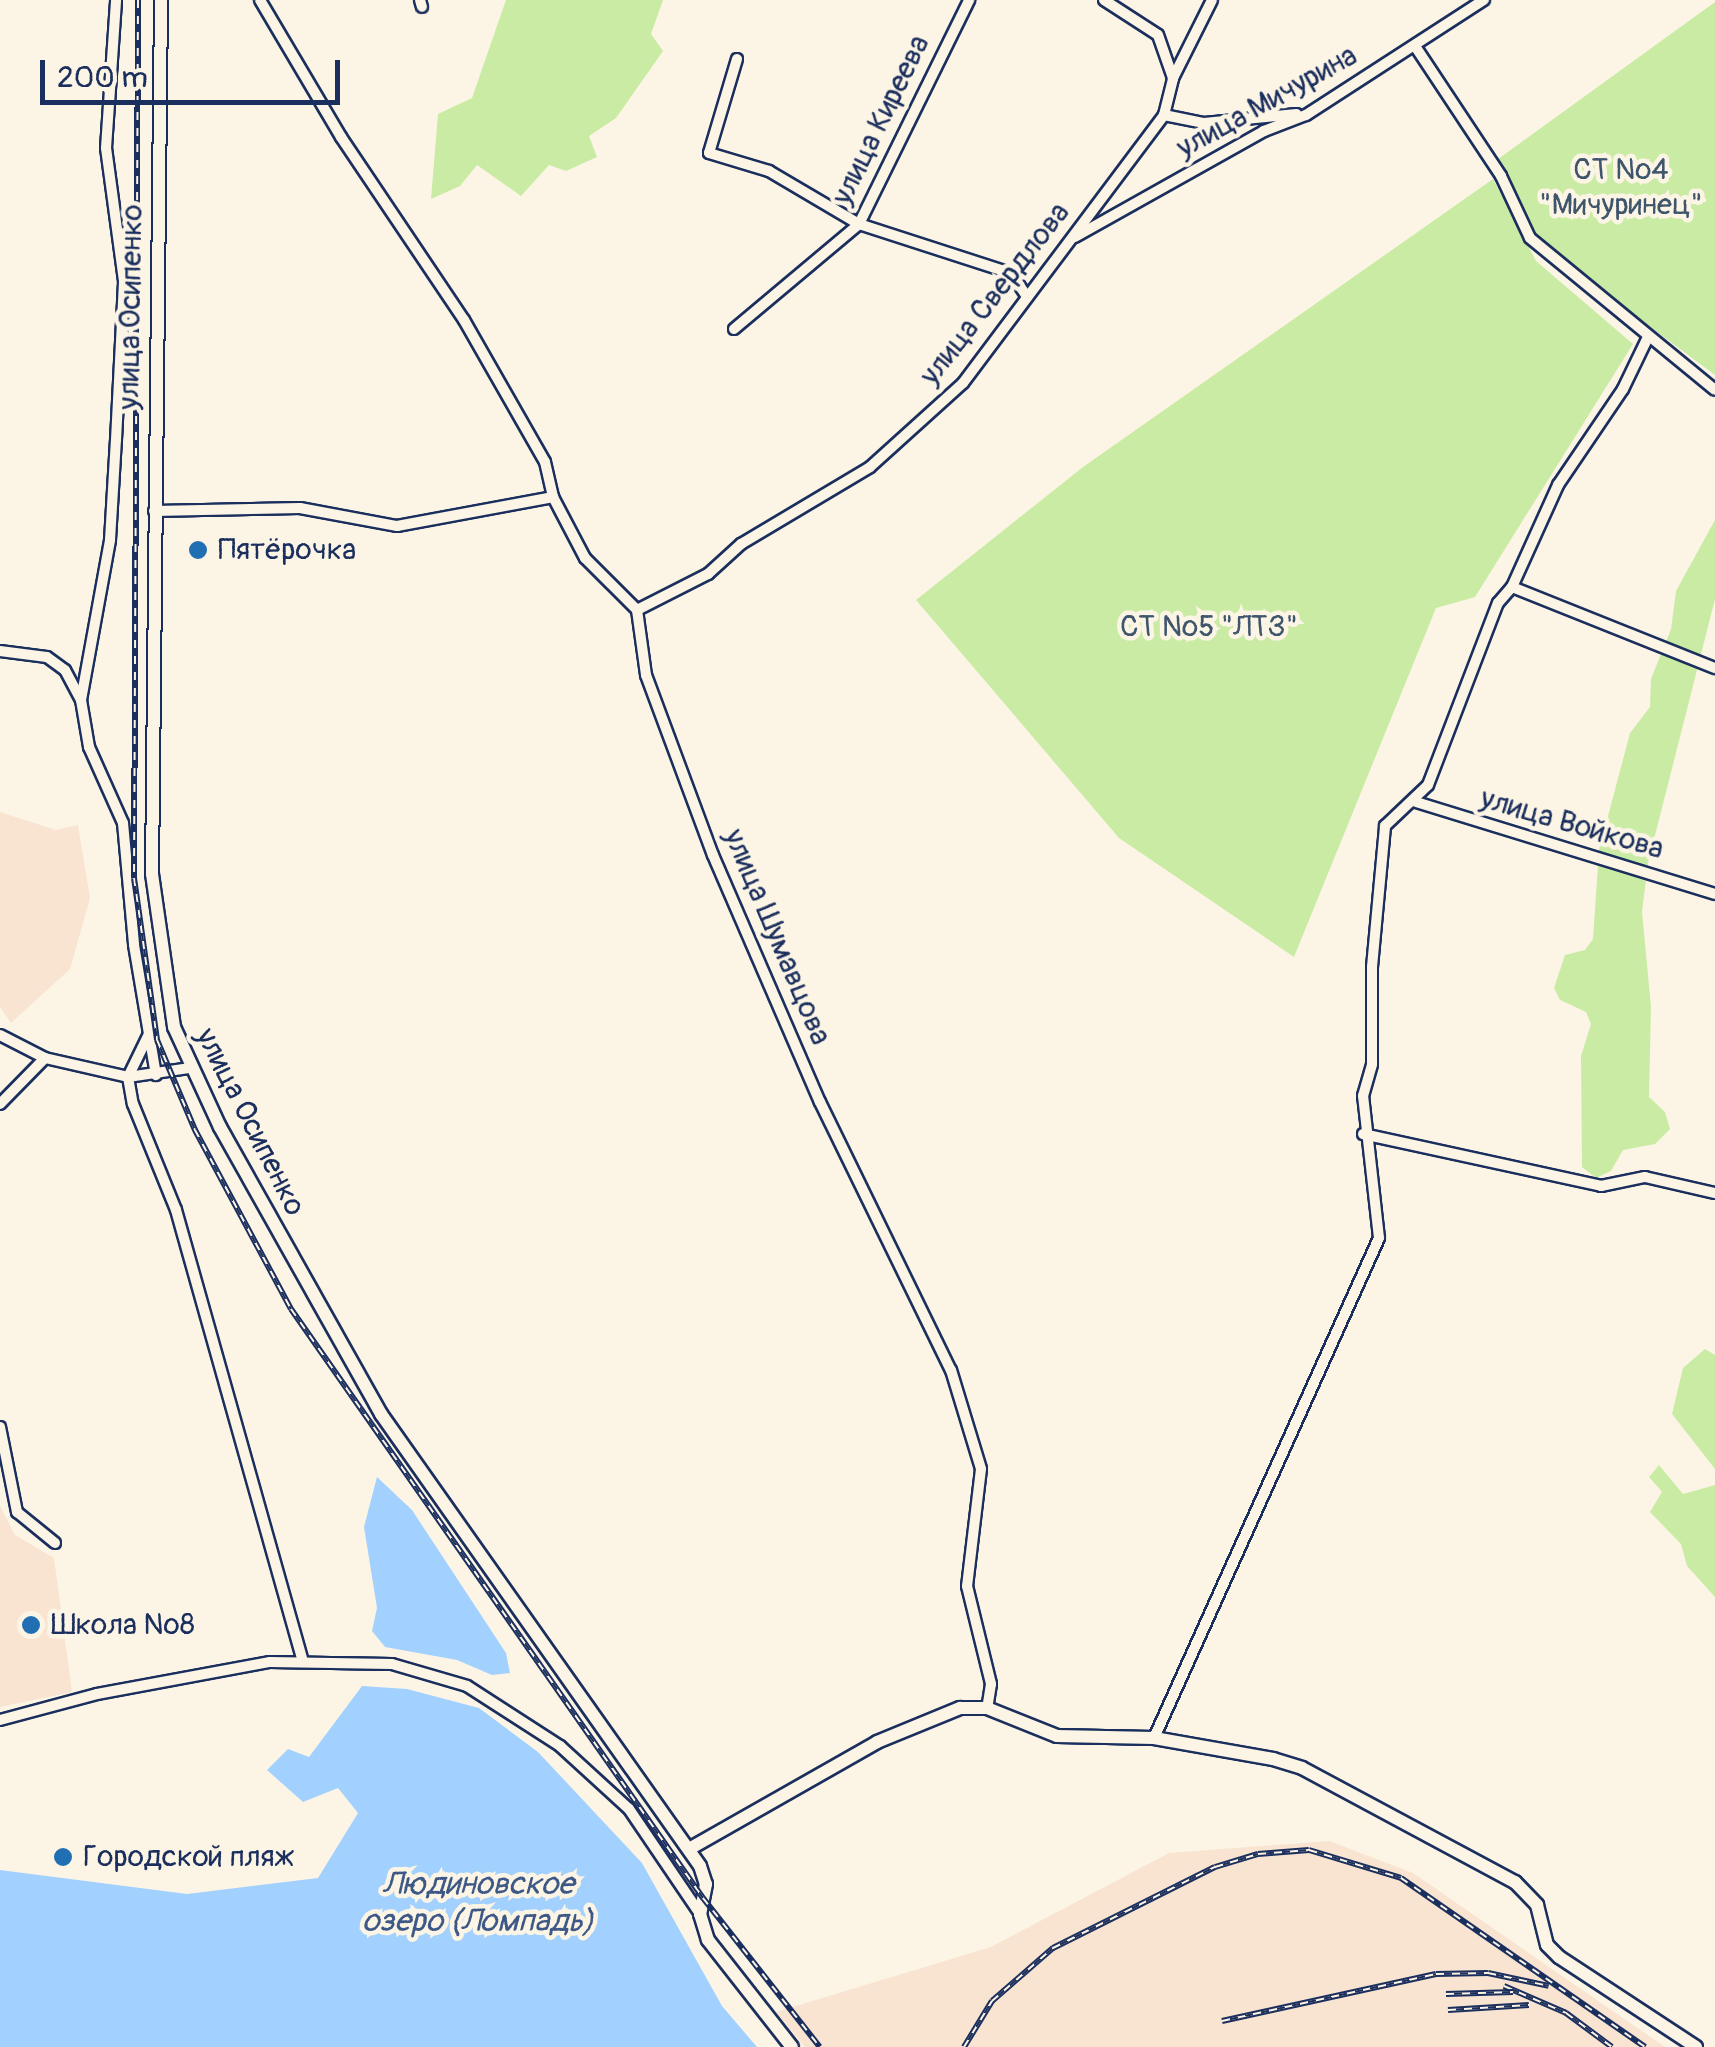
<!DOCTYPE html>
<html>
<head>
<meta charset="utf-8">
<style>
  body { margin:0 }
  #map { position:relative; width:1715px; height:2047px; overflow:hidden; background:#fcf5e5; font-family:Pangolin,sans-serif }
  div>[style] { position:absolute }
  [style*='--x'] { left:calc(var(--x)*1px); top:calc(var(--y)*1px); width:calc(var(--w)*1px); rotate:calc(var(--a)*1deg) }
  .built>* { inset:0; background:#f8e4d0 }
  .green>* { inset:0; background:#caeba4 }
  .water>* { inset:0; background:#a3d1ff }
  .roads { filter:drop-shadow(2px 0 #1b2f5e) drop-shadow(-2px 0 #1b2f5e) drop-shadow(0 2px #1b2f5e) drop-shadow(0 -2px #1b2f5e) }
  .minor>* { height:10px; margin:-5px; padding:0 5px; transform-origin:5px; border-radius:5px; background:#fcf5e5 }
  .tertiary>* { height:12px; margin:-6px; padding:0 6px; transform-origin:6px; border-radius:6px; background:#fcf5e5 }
  .rail>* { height:6px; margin-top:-3px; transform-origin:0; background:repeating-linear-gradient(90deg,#fcf5e5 0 8px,#1b2f5e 0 16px); box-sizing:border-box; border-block:2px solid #1b2f5e }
  .dots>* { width:28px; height:28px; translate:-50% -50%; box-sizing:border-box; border:5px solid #fcf5e5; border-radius:50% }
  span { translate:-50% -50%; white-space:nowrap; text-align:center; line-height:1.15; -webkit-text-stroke:9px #fcf5e5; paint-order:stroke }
  .street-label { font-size:30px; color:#1b2f5e }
  .park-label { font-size:30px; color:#3e556c }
  .poi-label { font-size:30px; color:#1b2f5e }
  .left { translate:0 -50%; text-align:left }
  .water-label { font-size:32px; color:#3d5886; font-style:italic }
  .scale { position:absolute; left:40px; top:60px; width:300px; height:45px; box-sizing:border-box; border:5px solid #1b2f5e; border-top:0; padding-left:12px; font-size:30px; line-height:35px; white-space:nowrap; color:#1b2f5e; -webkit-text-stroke:8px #fcf5e5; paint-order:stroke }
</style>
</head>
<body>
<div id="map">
  <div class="built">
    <div style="clip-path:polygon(0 812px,56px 830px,78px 825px,90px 898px,70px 969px,11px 1023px,0 1007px)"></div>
    <div style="clip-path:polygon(0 1506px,15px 1535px,54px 1558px,72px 1692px,0 1707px)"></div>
    <div style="clip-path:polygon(1329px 1841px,1413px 1873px,1665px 2047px,805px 2047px,776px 2012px,991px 1947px,1169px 1853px)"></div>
  </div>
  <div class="green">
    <div style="clip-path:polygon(506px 0,663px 0,651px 34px,663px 51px,616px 118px,589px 136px,597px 157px,566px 171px,549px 165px,521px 196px,477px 165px,460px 186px,431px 199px,438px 114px,472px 98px)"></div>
    <div style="clip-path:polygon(1715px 2px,1715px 375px,1536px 242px,1494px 162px)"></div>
    <div style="clip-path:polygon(1493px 179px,1536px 261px,1633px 344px,1475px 597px,1436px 608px,1294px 957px,1119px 838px,916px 600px,1083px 467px)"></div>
    <div style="clip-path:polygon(1715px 520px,1715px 599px,1648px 863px,1642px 912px,1651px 1007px,1649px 1097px,1665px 1112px,1670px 1129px,1655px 1144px,1623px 1150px,1611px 1171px,1596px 1178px,1582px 1167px,1581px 1056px,1591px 1024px,1586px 1012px,1560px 1000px,1554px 988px,1565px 955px,1585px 950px,1593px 939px,1599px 850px,1630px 733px,1650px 707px,1651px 679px,1671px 629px,1676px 591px)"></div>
    <div style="clip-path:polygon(1705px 1349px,1715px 1355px,1715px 1469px,1672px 1414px,1683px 1368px)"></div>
    <div style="clip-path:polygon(1659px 1465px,1683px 1494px,1715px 1485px,1715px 1597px,1687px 1566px,1681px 1544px,1650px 1512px,1662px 1492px,1649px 1477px)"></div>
  </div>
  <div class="water">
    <div style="clip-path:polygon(377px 1477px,412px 1510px,506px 1653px,510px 1673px,492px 1675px,457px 1660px,385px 1647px,372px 1631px,377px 1608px,364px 1527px)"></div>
    <div style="clip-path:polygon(362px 1686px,407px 1689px,479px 1708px,538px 1752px,642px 1863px,722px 2006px,757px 2047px,0 2047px,0 1870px,187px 1894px,318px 1878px,358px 1813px,338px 1788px,303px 1802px,267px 1770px,288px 1749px,309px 1757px)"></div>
  </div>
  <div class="roads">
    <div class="minor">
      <div style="--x:260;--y:0;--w:159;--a:59.4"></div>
      <div style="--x:341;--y:137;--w:220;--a:56.1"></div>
      <div style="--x:464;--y:320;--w:163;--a:60.3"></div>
      <div style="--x:545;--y:462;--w:36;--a:77"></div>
      <div style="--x:553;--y:497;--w:69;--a:62.3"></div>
      <div style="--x:585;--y:558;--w:74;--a:45"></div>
      <div style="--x:637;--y:610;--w:66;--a:82.1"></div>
      <div style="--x:646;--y:675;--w:192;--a:69.6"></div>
      <div style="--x:713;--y:855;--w:269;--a:66.6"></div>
      <div style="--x:820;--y:1102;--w:298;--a:64"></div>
      <div style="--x:951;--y:1370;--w:103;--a:73.1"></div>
      <div style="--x:981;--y:1469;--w:118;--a:96.8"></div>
      <div style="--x:967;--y:1586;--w:101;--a:76.2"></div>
      <div style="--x:991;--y:1684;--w:24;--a:99"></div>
      <div style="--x:420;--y:0;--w:7;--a:74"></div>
      <div style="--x:1104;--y:0;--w:64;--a:32.9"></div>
      <div style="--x:1158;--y:35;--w:46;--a:70.8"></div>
      <div style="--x:1415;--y:46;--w:156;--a:56.5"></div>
      <div style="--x:1501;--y:176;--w:68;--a:64.9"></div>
      <div style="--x:1530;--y:238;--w:239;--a:39.4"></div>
      <div style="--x:737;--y:59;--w:98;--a:106.6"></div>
      <div style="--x:709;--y:153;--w:63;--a:16.7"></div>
      <div style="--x:769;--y:171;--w:104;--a:30.5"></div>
      <div style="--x:859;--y:224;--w:160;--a:17.9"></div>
      <div style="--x:1011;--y:273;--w:29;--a:56"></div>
      <div style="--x:1164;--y:115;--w:41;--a:11.3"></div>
      <div style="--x:1204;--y:123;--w:93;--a:-5.5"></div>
      <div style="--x:1075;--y:237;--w:217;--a:-29.3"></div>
      <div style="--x:1264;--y:131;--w:45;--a:-20.9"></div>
      <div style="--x:1306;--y:115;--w:212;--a:-32.9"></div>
      <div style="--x:734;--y:329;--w:163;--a:-40"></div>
      <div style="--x:859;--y:224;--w:250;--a:-63.8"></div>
      <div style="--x:154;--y:511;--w:146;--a:-1.2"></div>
      <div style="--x:300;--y:508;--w:99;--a:10.5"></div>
      <div style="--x:397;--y:526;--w:159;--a:-10.5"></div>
      <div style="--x:1512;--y:587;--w:219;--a:21.8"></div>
      <div style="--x:637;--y:610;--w:80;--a:-26.9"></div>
      <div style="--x:708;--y:574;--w:45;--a:-42.3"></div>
      <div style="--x:741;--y:544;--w:150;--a:-30.8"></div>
      <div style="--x:870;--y:467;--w:125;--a:-42.1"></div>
      <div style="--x:963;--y:383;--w:335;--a:-53.1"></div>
      <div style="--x:1164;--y:115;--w:38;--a:-76"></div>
      <div style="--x:1173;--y:78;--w:87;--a:-63.4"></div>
      <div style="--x:0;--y:651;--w:47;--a:7.3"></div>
      <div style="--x:47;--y:657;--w:22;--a:36"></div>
      <div style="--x:65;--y:670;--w:34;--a:62"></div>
      <div style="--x:81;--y:700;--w:48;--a:80.3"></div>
      <div style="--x:89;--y:747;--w:83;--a:65.9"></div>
      <div style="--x:123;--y:823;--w:122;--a:84.8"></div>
      <div style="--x:134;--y:945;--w:132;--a:80.4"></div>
      <div style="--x:81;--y:700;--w:163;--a:-79.7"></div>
      <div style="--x:110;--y:540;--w:100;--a:-86.6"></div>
      <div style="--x:116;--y:440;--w:159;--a:-87.1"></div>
      <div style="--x:124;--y:281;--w:134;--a:-97.7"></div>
      <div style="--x:106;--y:148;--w:148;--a:-86.1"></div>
      <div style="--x:1416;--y:802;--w:313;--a:17.1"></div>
      <div style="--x:149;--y:1034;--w:48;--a:116"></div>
      <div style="--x:128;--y:1077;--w:27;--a:80"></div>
      <div style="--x:133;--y:1104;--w:114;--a:67.9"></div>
      <div style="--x:176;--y:1210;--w:466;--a:74.3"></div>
      <div style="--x:0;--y:1035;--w:51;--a:27.1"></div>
      <div style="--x:45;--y:1058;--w:85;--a:12.9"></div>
      <div style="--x:128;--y:1077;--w:63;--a:-8.3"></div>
      <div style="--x:0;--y:1104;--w:64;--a:-45.6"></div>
      <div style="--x:1363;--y:1134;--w:244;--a:12.3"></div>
      <div style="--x:1601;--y:1186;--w:45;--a:-11.6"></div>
      <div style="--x:1645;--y:1177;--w:72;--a:12.9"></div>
      <div style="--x:0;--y:1427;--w:87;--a:78.7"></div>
      <div style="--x:17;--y:1512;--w:49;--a:39.2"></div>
      <div style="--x:0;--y:1720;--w:100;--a:-15"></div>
      <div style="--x:97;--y:1694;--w:176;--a:-10.5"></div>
      <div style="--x:270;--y:1662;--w:122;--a:0.9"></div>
      <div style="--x:392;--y:1664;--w:78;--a:16.3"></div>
      <div style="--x:467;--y:1686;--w:111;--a:32.8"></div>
      <div style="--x:560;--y:1746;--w:93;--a:42.4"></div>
      <div style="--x:629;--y:1809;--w:127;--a:55.9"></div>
      <div style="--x:1154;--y:1738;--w:548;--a:-65.77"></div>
      <div style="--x:1379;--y:1238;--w:143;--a:-96.4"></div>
      <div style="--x:1363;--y:1096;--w:33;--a:-74"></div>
      <div style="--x:1372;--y:1064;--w:97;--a:-90"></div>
      <div style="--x:1372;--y:967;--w:142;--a:-84.7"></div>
      <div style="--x:1385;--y:826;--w:59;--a:-43.6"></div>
      <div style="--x:1428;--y:785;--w:195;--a:-69"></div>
      <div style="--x:1498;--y:603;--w:21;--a:-49"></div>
      <div style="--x:1512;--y:587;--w:112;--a:-65.7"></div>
      <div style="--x:1558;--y:485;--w:116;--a:-55.9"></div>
      <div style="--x:1623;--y:389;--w:58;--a:-64.3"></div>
    </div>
    <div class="tertiary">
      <div style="--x:161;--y:0;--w:874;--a:90.59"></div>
      <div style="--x:152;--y:874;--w:155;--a:81.8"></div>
      <div style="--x:174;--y:1027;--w:110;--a:65.3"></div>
      <div style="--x:220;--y:1127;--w:329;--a:60.7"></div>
      <div style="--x:381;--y:1414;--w:553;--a:54.79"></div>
      <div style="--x:700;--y:1866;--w:19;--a:72"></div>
      <div style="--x:706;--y:1884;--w:31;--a:101"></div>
      <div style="--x:700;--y:1914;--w:27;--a:73"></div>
      <div style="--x:708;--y:1940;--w:136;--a:51.9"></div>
      <div style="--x:689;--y:1849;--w:216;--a:-29.6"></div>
      <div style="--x:877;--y:1742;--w:90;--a:-22.3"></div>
      <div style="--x:960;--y:1708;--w:27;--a:0"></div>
      <div style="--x:987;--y:1708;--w:75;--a:21.8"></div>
      <div style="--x:1057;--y:1736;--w:97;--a:1.2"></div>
      <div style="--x:1154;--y:1738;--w:121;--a:10"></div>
      <div style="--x:1273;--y:1759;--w:30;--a:17"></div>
      <div style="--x:1302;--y:1768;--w:242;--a:28.2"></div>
      <div style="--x:1515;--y:1882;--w:32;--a:46"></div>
      <div style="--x:1537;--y:1905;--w:41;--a:76"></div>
      <div style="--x:1547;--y:1945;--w:17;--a:45"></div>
      <div style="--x:1559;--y:1957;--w:164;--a:33.3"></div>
    </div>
  </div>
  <div class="rail">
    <div style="--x:138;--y:0;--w:878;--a:90.26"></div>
    <div style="--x:134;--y:878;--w:164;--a:81.9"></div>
    <div style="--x:157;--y:1040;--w:98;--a:67.1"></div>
    <div style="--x:195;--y:1130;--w:203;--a:61.8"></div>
    <div style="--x:291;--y:1309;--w:719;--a:55.03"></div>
    <div style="--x:703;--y:1898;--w:189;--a:51.9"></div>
    <div style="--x:1504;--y:1986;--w:68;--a:23.5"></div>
    <div style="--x:1566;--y:2013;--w:57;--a:36.5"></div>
    <div style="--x:1446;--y:1994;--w:67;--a:-1.7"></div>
    <div style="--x:1448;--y:2010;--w:81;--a:-3.5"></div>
    <div style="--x:1222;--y:2021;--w:219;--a:-12.4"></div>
    <div style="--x:1436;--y:1974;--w:52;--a:-1.1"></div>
    <div style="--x:1488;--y:1973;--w:62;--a:12"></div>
    <div style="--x:964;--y:2047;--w:54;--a:-58.7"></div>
    <div style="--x:992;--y:2001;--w:81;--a:-41"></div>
    <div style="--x:1053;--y:1948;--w:181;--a:-26.6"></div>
    <div style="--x:1215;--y:1867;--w:45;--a:-16.8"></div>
    <div style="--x:1258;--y:1854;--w:51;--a:-4.5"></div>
    <div style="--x:1309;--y:1850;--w:96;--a:16.9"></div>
    <div style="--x:1401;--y:1878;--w:297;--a:34.7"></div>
  </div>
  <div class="dots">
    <div style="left:198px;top:550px;background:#1f6fb2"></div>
    <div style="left:31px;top:1625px;background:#1f6fb2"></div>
    <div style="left:63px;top:1857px;background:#1f6fb2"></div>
  </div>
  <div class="street-label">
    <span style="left:1267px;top:102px;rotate:-29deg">улица Мичурина</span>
    <span style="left:881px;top:120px;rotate:-64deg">улица Киреева</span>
    <span style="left:995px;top:294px;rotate:-52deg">улица Свердлова</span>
    <span style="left:131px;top:307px;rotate:-89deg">улица Осипенко</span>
    <span style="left:1572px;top:824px;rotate:16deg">улица Войкова</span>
    <span style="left:777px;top:937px;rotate:67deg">улица Шумавцова</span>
    <span style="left:250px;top:1122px;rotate:63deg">улица Осипенко</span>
  </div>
  <div class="park-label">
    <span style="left:1621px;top:187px">СТ №4<br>"Мичуринец"</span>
    <span style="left:1209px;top:627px">СТ №5 "ЛТЗ"</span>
  </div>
  <div class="poi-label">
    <span class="left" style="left:218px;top:550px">Пятёрочка</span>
    <span class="left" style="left:51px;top:1625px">Школа №8</span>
    <span class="left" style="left:83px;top:1857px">Городской пляж</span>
  </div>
  <div class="water-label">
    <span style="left:478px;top:1903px">Людиновское<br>озеро (Ломпадь)</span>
  </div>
  <div class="scale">200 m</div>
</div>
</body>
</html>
